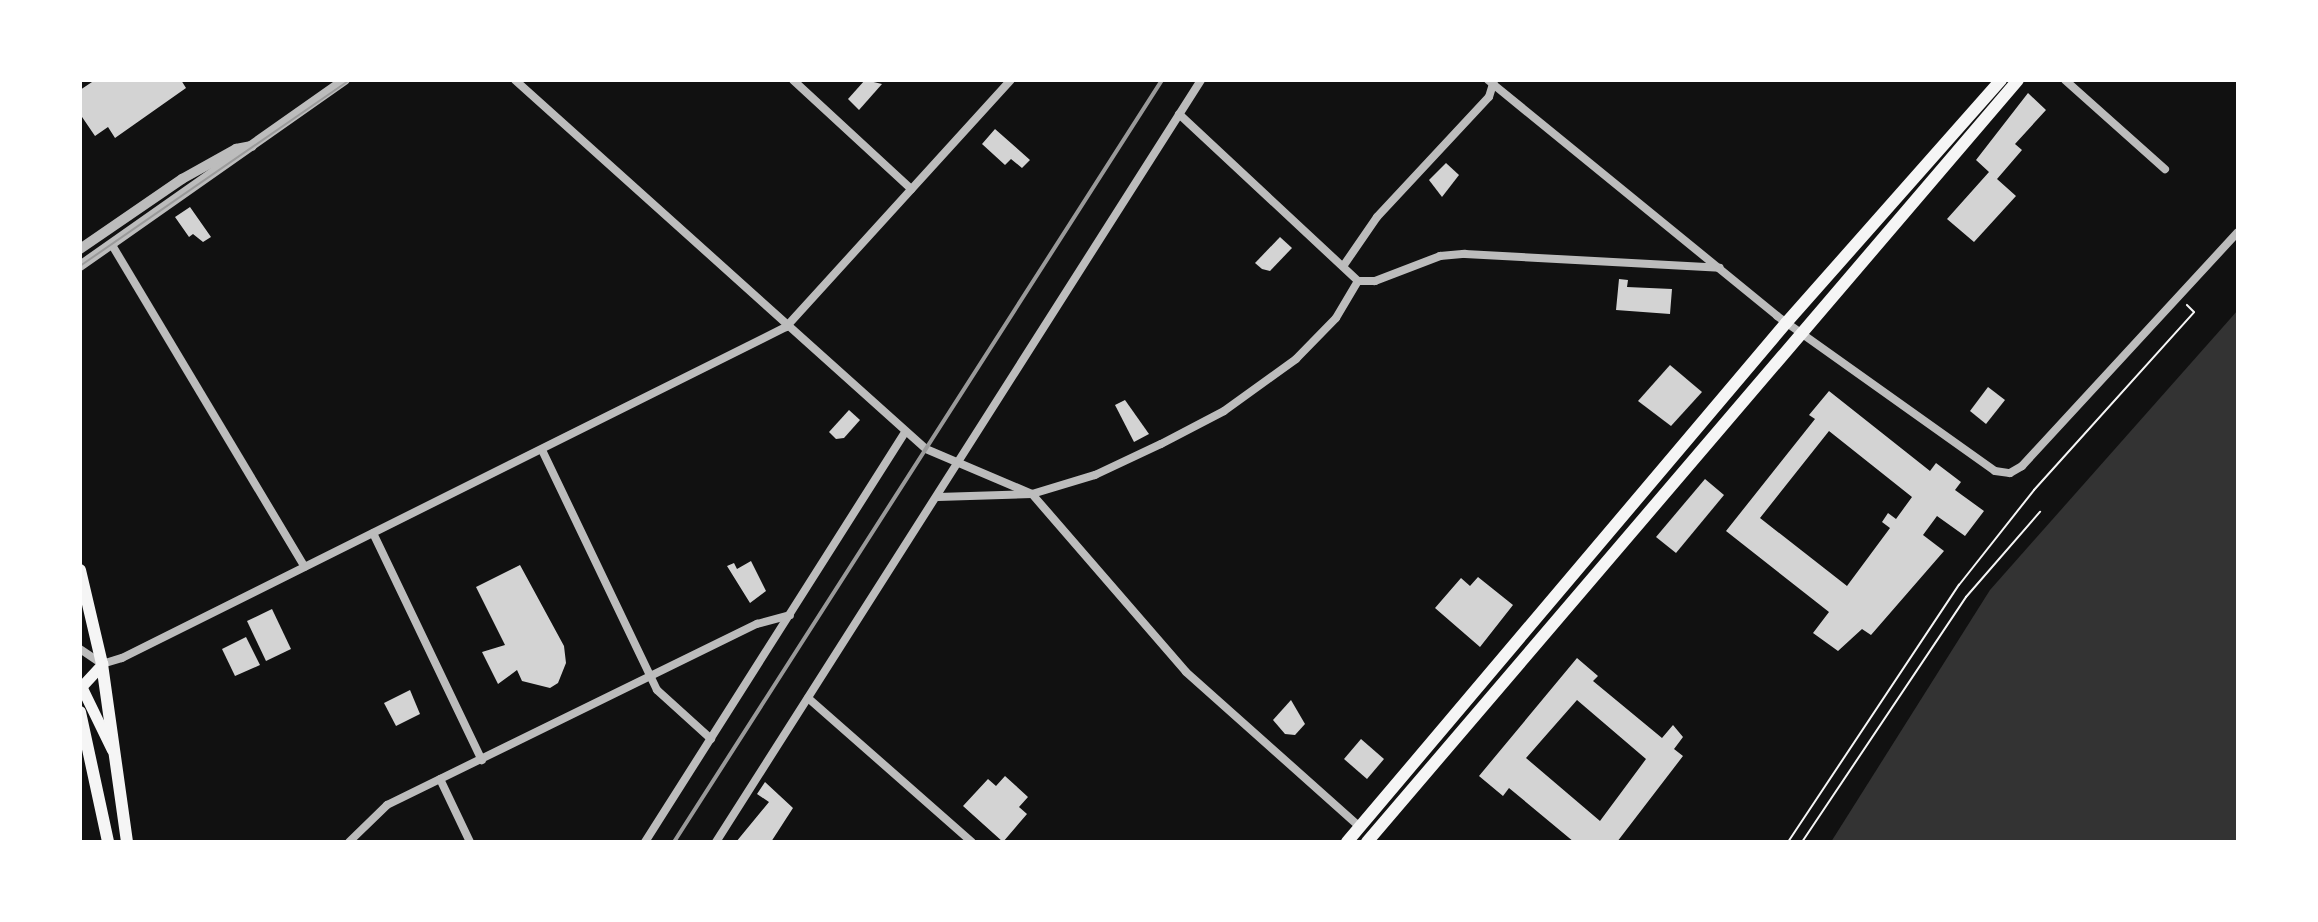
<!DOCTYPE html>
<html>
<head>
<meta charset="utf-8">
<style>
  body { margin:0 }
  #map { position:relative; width:2318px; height:922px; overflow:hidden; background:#111; font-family:Quicksand,sans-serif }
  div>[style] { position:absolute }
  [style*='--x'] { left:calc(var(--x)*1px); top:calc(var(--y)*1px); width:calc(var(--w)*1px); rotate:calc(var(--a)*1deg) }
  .water>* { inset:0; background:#333 }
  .building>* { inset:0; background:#d3d3d3 }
  .path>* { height:2px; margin:-1px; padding:0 1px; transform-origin:1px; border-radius:1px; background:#f5f5f5 }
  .minor>* { height:8px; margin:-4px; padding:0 4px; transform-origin:4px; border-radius:4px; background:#bcbcbc }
  .tertiary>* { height:10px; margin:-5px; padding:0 5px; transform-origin:5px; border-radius:5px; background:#bcbcbc }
  .secondary>* { height:11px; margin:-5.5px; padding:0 5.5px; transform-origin:5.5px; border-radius:5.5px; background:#f5f5f5 }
  .primary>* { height:12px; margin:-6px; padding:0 6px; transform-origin:6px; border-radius:6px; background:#f5f5f5 }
  .tram>* { height:2px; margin:-1px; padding:0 1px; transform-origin:1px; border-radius:1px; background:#9a9a9a }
  .rail>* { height:4px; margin:-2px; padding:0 2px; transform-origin:2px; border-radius:2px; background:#9a9a9a }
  span { translate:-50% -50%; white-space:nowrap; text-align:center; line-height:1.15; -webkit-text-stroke:6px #fff; paint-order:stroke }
  .frame { position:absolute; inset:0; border:82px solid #fff; pointer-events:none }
</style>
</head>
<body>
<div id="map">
  <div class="water">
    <div style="clip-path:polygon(2238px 310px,2238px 842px,1831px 842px,1990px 590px)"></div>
  </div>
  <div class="building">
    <div style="clip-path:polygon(95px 80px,181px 80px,186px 88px,115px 138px,108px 127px,95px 136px,80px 114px,80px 90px)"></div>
    <div style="clip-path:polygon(865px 80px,882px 84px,859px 110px,848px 99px)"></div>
    <div style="clip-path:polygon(2028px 93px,2046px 110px,2015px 144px,2022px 150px,1997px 179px,2016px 196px,1974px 242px,1947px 219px,1989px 172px,1976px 160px)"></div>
    <div style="clip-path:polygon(995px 129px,1030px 160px,1022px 168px,1011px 159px,1005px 165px,982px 144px)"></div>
    <div style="clip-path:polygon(1446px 163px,1459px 175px,1442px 197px,1429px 180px)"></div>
    <div style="clip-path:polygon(190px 207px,211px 237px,203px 242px,193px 234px,189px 237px,175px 217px)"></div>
    <div style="clip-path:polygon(1280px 237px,1292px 248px,1270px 271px,1262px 269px,1255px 263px)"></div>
    <div style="clip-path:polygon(1619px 279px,1628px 280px,1627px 287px,1672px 289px,1670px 314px,1616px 310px)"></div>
    <div style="clip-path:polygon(1670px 365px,1702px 392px,1671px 426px,1638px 401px)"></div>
    <div style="clip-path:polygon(1988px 387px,2005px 400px,1986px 424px,1970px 411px)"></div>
    <div style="clip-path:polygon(evenodd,1829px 391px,1930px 471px,1936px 463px,1961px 482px,1955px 490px,1984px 511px,1965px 536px,1937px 516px,1923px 535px,1944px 551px,1871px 635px,1862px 629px,1838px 651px,1813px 633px,1829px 612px,1726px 531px,1815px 419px,1809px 415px,1829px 391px,1829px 431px,1912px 497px,1896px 519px,1888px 513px,1882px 522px,1890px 528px,1847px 586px,1760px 518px,1829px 431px)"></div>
    <div style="clip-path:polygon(1125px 400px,1149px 434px,1134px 442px,1115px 405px)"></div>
    <div style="clip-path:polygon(849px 410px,860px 420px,844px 438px,836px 439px,829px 432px)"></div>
    <div style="clip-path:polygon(1705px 479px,1724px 495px,1676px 553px,1656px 537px)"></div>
    <div style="clip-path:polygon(751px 561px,766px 591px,750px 603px,727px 566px,734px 563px,737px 569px)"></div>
    <div style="clip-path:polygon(520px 565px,564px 646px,566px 663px,558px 683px,550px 688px,522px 681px,517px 670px,498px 684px,482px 652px,505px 645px,476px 587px)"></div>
    <div style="clip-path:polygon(1478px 577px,1513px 605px,1480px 647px,1435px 608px,1461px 578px,1470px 586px)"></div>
    <div style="clip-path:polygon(272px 609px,291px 649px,266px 661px,247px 621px)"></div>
    <div style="clip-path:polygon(246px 637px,260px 665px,235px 676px,222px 649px)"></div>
    <div style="clip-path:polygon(evenodd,1577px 658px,1598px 676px,1593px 681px,1662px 738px,1673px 725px,1683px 737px,1674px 749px,1683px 756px,1617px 842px,1574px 842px,1509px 788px,1503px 796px,1479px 776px,1577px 658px,1577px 700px,1646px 759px,1600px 821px,1526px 758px,1577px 700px)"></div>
    <div style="clip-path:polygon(410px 690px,420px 714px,396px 726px,384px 703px)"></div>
    <div style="clip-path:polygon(1291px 700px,1305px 724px,1295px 735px,1285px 734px,1273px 720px)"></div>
    <div style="clip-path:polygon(1361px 739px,1384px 759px,1367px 779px,1344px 759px)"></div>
    <div style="clip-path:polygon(1005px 776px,1028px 797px,1019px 807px,1027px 814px,1003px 842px,963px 806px,988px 779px,996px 786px)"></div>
    <div style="clip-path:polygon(765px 782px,793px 808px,771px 842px,736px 842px,769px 802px,757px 794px)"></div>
  </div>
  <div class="path">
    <div style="--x:1788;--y:842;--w:309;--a:-56.4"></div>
    <div style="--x:1959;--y:585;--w:121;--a:-51.7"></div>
    <div style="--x:2034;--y:490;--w:239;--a:-48"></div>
    <div style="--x:2194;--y:312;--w:10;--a:-135"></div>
    <div style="--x:1802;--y:842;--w:295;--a:-56.2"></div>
    <div style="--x:1966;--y:597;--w:113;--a:-49"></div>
  </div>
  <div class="minor">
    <div style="--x:515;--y:80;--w:552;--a:41.92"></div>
    <div style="--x:926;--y:449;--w:115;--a:23"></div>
    <div style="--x:793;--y:80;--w:161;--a:42.7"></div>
    <div style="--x:1488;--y:80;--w:373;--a:39.2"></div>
    <div style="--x:1777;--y:316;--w:267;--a:35.4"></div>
    <div style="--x:1995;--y:471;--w:15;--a:8"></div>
    <div style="--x:2010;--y:473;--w:14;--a:-30"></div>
    <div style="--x:2022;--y:466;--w:318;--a:-47.3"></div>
    <div style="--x:2065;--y:80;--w:134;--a:41.7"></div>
    <div style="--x:1179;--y:114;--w:245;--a:43"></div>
    <div style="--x:112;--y:245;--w:375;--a:59.1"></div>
    <div style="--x:1344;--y:265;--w:58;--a:-55.5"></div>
    <div style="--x:1377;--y:217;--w:164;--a:-47"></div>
    <div style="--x:1489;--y:97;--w:17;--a:-73"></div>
    <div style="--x:1358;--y:281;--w:17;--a:0"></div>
    <div style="--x:1375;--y:281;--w:70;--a:-21"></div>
    <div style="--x:1440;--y:256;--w:25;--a:-5"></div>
    <div style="--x:1465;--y:254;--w:255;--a:3.1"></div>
    <div style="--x:542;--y:450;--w:266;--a:64.4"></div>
    <div style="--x:657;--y:690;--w:73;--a:42.2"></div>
    <div style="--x:1032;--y:494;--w:235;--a:49.1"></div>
    <div style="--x:1186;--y:672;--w:234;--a:41.7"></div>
    <div style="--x:938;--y:497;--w:94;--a:-1.8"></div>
    <div style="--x:1032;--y:494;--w:66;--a:-16.8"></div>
    <div style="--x:1095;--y:475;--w:73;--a:-25.2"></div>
    <div style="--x:1161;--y:444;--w:71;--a:-27.6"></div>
    <div style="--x:1224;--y:411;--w:89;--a:-35.8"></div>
    <div style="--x:1296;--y:359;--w:57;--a:-45.7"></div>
    <div style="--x:1336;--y:318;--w:43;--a:-59.3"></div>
    <div style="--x:373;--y:533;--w:252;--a:64.4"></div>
    <div style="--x:80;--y:649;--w:27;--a:34"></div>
    <div style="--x:102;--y:664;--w:21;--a:-17"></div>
    <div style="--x:122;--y:658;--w:742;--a:-26.5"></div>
    <div style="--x:786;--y:327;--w:334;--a:-47.7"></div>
    <div style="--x:808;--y:698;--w:218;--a:41.3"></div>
    <div style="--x:440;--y:779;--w:70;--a:64.5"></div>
    <div style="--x:349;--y:842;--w:53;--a:-44.2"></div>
    <div style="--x:387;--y:805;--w:412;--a:-26.1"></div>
    <div style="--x:757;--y:624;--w:34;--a:-15"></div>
    <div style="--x:645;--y:842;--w:485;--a:-57.6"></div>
    <div style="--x:716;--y:842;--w:903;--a:-57.52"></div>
  </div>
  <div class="tertiary">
    <div style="--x:80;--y:249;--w:124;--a:-34.5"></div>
    <div style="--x:182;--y:179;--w:62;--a:-29.1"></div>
    <div style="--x:236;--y:149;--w:16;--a:-11"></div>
    <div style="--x:80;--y:266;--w:324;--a:-35.1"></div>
  </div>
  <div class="secondary">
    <div style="--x:80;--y:684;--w:73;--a:64.1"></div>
    <div style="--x:80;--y:688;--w:33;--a:-47"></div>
  </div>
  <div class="primary">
    <div style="--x:80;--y:570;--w:97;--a:76.8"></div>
    <div style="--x:102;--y:664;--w:180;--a:82"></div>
    <div style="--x:80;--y:712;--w:133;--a:77.8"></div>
    <div style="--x:1347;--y:842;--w:680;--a:-49.77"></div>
    <div style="--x:1786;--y:323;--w:324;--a:-48.5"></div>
    <div style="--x:1367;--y:842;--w:1002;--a:-49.49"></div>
  </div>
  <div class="tram">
    <div style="--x:80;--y:266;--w:328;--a:-34.6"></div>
    <div style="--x:80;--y:615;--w:37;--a:90"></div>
  </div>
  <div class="rail">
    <div style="--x:674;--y:842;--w:905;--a:-57.36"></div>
  </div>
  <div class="frame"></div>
</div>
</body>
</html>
